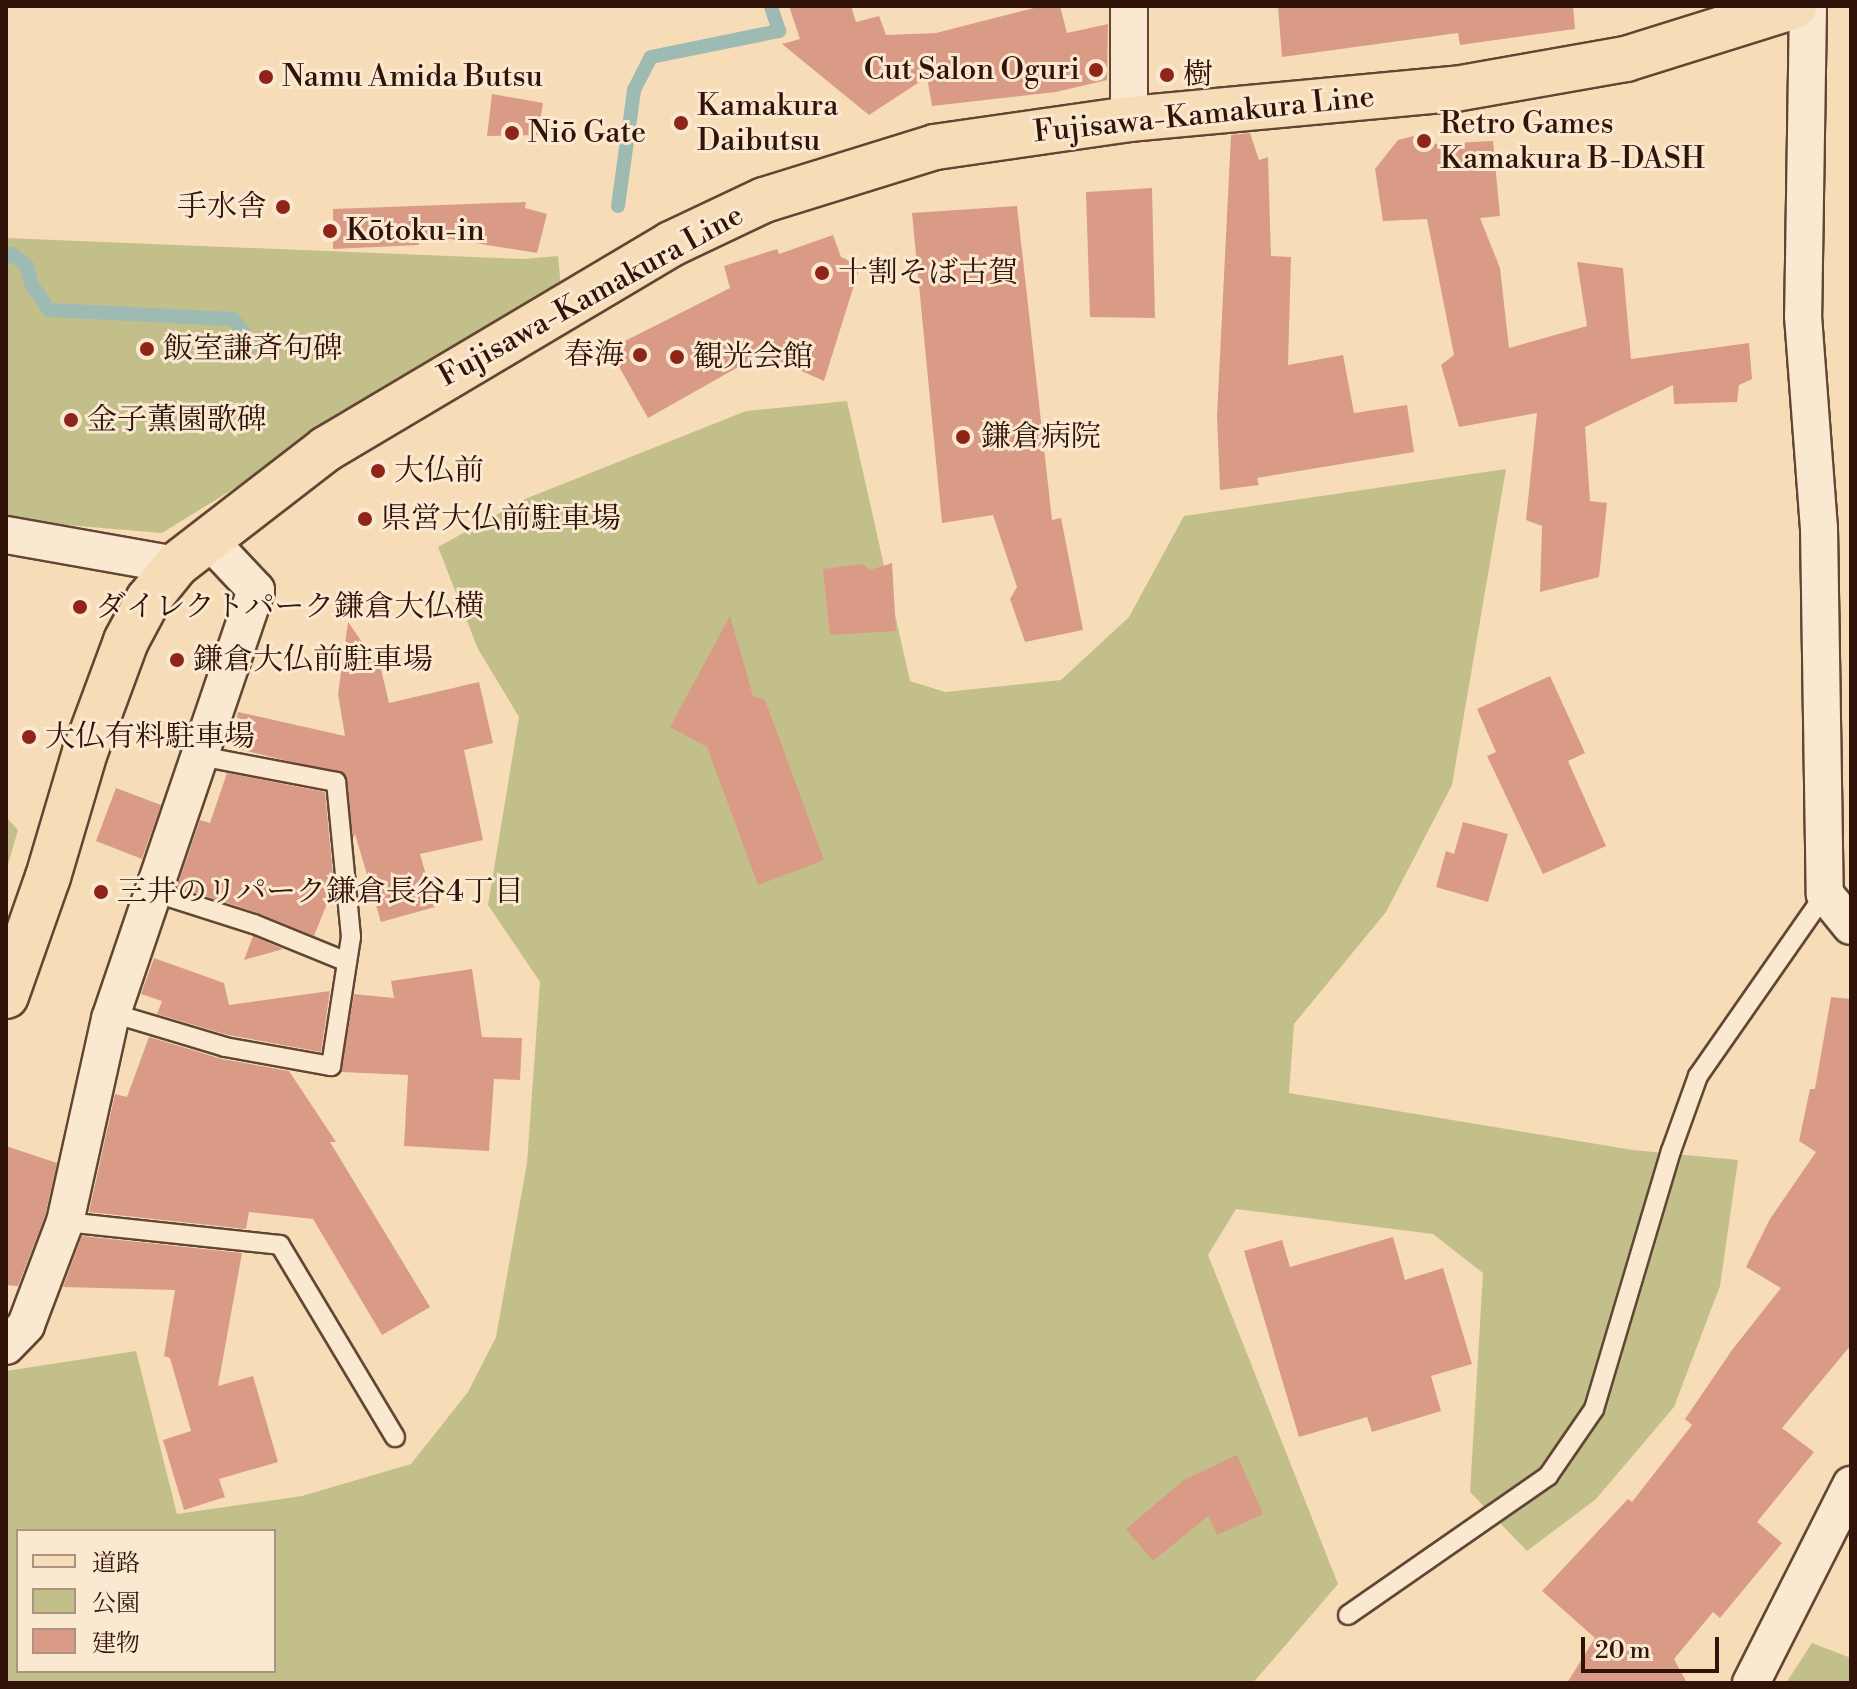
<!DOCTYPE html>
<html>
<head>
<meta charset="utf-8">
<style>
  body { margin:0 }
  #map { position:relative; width:1857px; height:1689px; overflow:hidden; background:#f7ddb7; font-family:"Libre Bodoni","Noto Serif JP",serif }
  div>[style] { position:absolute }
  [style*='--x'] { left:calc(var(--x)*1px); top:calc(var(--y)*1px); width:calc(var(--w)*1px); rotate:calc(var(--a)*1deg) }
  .green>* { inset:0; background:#c2bf8b }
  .stream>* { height:14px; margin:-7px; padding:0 7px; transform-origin:7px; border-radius:7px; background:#9dbbb2 }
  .building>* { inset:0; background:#da9b86 }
  .roads { filter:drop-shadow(2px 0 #624634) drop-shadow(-2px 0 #624634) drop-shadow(0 2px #624634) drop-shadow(0 -2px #624634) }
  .lane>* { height:18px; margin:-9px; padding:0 9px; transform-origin:9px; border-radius:9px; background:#fae9d0 }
  .street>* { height:36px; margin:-18px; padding:0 18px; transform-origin:18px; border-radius:18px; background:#fae9d0 }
  .primary>* { height:44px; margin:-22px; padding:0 22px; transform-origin:22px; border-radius:22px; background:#f7ddb7 }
  .dots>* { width:22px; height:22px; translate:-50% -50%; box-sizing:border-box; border:4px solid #fae9d0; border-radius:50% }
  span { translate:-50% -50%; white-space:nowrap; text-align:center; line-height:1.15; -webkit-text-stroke:6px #fae9d0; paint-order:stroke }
  .poi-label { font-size:30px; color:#311409 }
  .right { translate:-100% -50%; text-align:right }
  .left { translate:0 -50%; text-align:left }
  .street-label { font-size:30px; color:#311409 }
  .frame { position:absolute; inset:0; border:8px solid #311409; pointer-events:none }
  .legend { position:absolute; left:16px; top:1529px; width:260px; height:144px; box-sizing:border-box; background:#fae9d0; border:2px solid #aa9480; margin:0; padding:10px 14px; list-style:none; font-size:24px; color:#311409 }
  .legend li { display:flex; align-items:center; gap:16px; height:40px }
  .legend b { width:40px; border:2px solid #aa9480 }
  .scale { position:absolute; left:1581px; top:1637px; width:138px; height:36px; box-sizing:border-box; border:4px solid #311409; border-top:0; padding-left:10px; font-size:24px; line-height:28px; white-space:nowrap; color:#311409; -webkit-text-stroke:6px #fae9d0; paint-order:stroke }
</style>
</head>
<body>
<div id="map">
  <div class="green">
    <div style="clip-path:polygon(6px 238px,523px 259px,558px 256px,561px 287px,162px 533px,6px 520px)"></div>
    <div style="clip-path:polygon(evenodd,847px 401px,910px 681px,945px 692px,1061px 680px,1129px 617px,1184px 516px,1506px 469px,1452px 785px,1386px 912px,1294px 1024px,1289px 1093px,1633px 1150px,1738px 1160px,1720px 1286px,1674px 1407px,1596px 1499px,1527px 1551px,1470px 1492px,1483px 1273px,1433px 1234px,1236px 1209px,1208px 1255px,1338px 1584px,1253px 1683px,6px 1683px,6px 1371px,136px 1351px,177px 1514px,302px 1496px,411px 1464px,468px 1392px,496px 1337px,527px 1163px,540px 982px,488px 905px,519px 717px,478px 649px,438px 547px,525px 499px,746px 411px,847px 401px,18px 1531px,274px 1531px,274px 1671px,18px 1671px,18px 1531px)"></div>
    <div style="clip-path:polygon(6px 817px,18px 830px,6px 871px)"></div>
    <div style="clip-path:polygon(1812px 1643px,1851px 1658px,1851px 1683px,1786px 1683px)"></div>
  </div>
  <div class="stream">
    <div style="--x:618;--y:206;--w:117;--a:-82.1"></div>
    <div style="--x:634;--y:90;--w:37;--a:-63"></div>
    <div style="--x:651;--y:57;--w:131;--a:-11.5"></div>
    <div style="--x:779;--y:31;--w:26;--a:-108"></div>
    <div style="--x:6;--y:257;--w:7;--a:-27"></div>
    <div style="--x:12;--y:254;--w:19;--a:39"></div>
    <div style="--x:27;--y:266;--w:18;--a:77"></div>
    <div style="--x:31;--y:284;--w:32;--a:55"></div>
    <div style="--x:49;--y:310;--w:184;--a:2.8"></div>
    <div style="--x:233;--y:319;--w:34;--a:53"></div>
  </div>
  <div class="building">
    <div style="clip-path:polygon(789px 6px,851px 6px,856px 22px,879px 16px,886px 35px,936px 33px,1042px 6px,1060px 6px,1067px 33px,1108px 24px,1107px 80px,1056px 92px,932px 106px,927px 77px,869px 115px,782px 44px,800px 39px)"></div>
    <div style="clip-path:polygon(1278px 6px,1573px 6px,1575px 29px,1460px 45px,1458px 33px,1282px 57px)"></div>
    <div style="clip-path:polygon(492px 94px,543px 103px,538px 135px,487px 136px)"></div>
    <div style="clip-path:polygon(1250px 133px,1259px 160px,1268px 157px,1271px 256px,1291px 257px,1288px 365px,1343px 355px,1354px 413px,1407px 405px,1414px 452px,1257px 478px,1259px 485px,1220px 490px,1217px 416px,1231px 135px)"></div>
    <div style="clip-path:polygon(1425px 133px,1431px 144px,1493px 141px,1500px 216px,1480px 218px,1500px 268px,1509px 348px,1587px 326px,1577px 262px,1623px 268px,1631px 359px,1749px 343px,1752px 379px,1739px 385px,1737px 402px,1674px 404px,1673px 385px,1585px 427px,1590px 501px,1607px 503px,1599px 577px,1540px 592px,1542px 526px,1526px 520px,1537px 413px,1459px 427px,1441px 365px,1454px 355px,1427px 219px,1383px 221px,1375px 169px,1398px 140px)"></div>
    <div style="clip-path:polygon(1152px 188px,1155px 318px,1090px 317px,1086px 192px)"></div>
    <div style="clip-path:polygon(526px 202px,525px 208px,547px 214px,537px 253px,419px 234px,419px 245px,333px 249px,333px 209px)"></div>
    <div style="clip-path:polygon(1017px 206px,1052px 520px,1061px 518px,1083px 630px,1025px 642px,1010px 599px,1017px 587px,993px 515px,942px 523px,912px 213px)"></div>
    <div style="clip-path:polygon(833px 235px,841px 257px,860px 266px,824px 381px,777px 360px,772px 348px,648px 418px,609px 349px,730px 288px,724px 266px,777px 249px,779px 254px)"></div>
    <div style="clip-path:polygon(892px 563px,896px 631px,830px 635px,823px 569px,863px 564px,870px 570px)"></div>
    <div style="clip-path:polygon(730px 616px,753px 696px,765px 700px,824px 860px,758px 885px,707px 747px,670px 727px)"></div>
    <div style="clip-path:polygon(348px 622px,381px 669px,389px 703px,479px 682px,493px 743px,464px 750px,483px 840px,420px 854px,435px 907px,381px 922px,355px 834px,353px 838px,345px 775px,230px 747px,238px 712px,345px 736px,338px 694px)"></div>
    <div style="clip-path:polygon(1550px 676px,1585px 753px,1568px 761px,1606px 846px,1543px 874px,1487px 756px,1496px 752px,1477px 709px)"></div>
    <div style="clip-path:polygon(227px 773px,325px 792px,334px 886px,314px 936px,258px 913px,177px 887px,200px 820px,210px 823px)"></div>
    <div style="clip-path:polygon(116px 788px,161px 805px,142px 859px,96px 841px)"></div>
    <div style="clip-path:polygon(1463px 822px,1508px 834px,1488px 902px,1436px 887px,1446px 851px,1454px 854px)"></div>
    <div style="clip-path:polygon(253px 936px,283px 949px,244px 960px)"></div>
    <div style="clip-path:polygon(154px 958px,224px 983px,229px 1005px,330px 991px,321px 1052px,228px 1035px,157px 1014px,162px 1001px,141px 994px)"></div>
    <div style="clip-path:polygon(472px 969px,482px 1037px,522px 1038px,520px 1080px,494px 1079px,489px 1151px,404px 1146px,408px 1075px,341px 1072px,354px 994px,394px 998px,391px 981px)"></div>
    <div style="clip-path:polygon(1831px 997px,1851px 999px,1851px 1345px,1782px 1428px,1814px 1452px,1757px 1522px,1782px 1543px,1720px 1618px,1713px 1612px,1674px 1659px,1687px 1683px,1567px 1683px,1595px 1638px,1542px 1591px,1628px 1499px,1632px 1502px,1692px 1425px,1685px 1419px,1732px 1350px,1781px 1288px,1746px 1267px,1770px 1219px,1816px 1152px,1799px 1141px,1810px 1089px,1815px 1089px)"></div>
    <div style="clip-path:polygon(149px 1037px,222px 1059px,289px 1071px,336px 1142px,330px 1142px,430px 1307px,382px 1335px,313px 1219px,249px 1212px,246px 1229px,89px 1212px,115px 1094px,127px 1097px)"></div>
    <div style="clip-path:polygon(6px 1146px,57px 1163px,45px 1216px,18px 1286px,6px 1285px)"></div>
    <div style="clip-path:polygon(82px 1236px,242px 1253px,218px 1386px,253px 1376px,278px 1462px,219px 1479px,225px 1497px,184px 1510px,163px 1440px,191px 1431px,170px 1358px,164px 1356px,175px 1290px,63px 1287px)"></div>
    <div style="clip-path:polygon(1393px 1237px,1405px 1280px,1443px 1268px,1472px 1364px,1431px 1376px,1441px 1411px,1372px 1432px,1367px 1417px,1299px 1437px,1244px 1251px,1282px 1240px,1290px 1267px)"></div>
    <div style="clip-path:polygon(1237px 1455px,1263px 1514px,1217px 1535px,1208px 1516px,1153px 1561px,1126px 1529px,1184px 1480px)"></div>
  </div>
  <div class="roads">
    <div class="lane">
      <div style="--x:153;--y:892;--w:106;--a:17.6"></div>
      <div style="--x:254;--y:924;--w:100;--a:22.2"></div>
      <div style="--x:112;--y:1013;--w:118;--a:16.7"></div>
      <div style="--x:225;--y:1047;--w:108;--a:10.2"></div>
      <div style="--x:331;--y:1066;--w:131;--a:-81.2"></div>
      <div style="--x:351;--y:937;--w:156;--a:-95.5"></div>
      <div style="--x:336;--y:782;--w:138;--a:-169.2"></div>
      <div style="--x:65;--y:1222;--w:216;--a:6.1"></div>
      <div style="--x:280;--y:1245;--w:224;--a:59.1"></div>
      <div style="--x:1348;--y:1615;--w:244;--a:-34.8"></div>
      <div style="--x:1548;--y:1476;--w:81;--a:-55.5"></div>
      <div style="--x:1594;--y:1409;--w:269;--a:-73.4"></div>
      <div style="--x:1671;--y:1151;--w:80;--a:-70.2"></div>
      <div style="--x:1698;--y:1076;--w:222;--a:-55.1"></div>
    </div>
    <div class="street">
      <div style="--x:1129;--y:6;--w:113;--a:90"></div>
      <div style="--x:1808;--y:6;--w:310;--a:90.9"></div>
      <div style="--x:1803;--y:316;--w:213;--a:85.7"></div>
      <div style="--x:1819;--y:528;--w:366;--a:89.1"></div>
      <div style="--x:1825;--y:894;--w:41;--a:50.9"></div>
      <div style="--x:6;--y:535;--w:173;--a:10"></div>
      <div style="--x:6;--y:1346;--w:29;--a:-46"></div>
      <div style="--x:26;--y:1325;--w:110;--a:-69.3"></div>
      <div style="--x:65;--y:1222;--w:208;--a:-77.5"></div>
      <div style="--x:110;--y:1019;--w:453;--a:-71.2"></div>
      <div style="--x:256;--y:590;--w:70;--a:-133.3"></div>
      <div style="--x:1751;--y:1683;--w:222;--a:-63.2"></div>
    </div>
    <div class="primary">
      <div style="--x:6;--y:996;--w:126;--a:-70.6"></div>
      <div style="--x:48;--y:877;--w:130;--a:-73.5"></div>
      <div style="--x:85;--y:752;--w:118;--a:-69.7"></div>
      <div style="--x:126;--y:641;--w:47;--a:-61.8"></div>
      <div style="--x:148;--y:600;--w:45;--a:-51.3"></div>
      <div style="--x:176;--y:565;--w:190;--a:-37.7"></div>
      <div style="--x:326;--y:449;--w:401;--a:-30.7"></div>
      <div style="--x:671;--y:244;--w:103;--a:-25.3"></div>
      <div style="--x:764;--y:200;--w:179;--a:-17.2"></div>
      <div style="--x:935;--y:147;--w:196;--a:-8.2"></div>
      <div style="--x:1129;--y:119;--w:327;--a:-5.3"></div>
      <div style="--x:1455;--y:89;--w:174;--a:-10"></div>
      <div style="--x:1626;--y:59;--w:177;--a:-17.4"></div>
    </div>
  </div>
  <div class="dots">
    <div style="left:1096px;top:70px;background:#8f2418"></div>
    <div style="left:1167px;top:75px;background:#8f2418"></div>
    <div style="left:266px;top:77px;background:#8f2418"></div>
    <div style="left:681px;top:123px;background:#8f2418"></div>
    <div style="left:512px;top:133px;background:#8f2418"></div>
    <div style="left:1424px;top:141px;background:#8f2418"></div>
    <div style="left:283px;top:207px;background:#8f2418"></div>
    <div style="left:330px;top:231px;background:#8f2418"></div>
    <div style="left:822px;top:273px;background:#8f2418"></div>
    <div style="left:147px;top:349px;background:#8f2418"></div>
    <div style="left:640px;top:355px;background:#8f2418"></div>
    <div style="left:677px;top:357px;background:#8f2418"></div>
    <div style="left:71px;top:420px;background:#8f2418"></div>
    <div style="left:963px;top:437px;background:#8f2418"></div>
    <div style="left:378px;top:471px;background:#8f2418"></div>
    <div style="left:365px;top:519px;background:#8f2418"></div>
    <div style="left:80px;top:607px;background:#8f2418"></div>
    <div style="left:177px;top:660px;background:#8f2418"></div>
    <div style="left:29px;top:737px;background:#8f2418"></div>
    <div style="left:101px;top:892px;background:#8f2418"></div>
  </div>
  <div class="poi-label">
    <span class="right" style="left:1080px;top:70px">Cut Salon Oguri</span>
    <span class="left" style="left:1183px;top:75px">樹</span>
    <span class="left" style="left:282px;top:77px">Namu Amida Butsu</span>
    <span class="left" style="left:697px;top:123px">Kamakura<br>Daibutsu</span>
    <span class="left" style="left:1440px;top:141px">Retro Games<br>Kamakura B-DASH</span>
    <span class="left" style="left:528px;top:133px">Niō Gate</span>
    <span class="right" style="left:267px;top:207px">手水舎</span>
    <span class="left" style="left:346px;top:231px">Kōtoku-in</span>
    <span class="left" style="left:838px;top:273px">十割そば古賀</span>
    <span class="left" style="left:163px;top:349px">飯室謙斉句碑</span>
    <span class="right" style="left:624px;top:355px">春海</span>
    <span class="left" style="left:693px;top:357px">観光会館</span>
    <span class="left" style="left:87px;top:420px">金子薫園歌碑</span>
    <span class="left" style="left:981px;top:437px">鎌倉病院</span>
    <span class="left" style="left:394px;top:471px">大仏前</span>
    <span class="left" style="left:381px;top:519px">県営大仏前駐車場</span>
    <span class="left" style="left:96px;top:607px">ダイレクトパーク鎌倉大仏横</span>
    <span class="left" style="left:193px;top:660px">鎌倉大仏前駐車場</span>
    <span class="left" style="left:45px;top:737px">大仏有料駐車場</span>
    <span class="left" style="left:117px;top:892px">三井のリパーク鎌倉長谷4丁目</span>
  </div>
  <div class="street-label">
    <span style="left:1204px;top:115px;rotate:-6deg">Fujisawa-Kamakura Line</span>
    <span style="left:591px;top:296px;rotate:-29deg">Fujisawa-Kamakura Line</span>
  </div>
  <div class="frame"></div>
  <ul class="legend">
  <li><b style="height:10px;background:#f7ddb7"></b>道路</li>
  <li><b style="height:22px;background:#c2bf8b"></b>公園</li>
  <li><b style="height:22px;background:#da9b86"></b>建物</li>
  </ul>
  <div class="scale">20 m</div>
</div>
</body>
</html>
